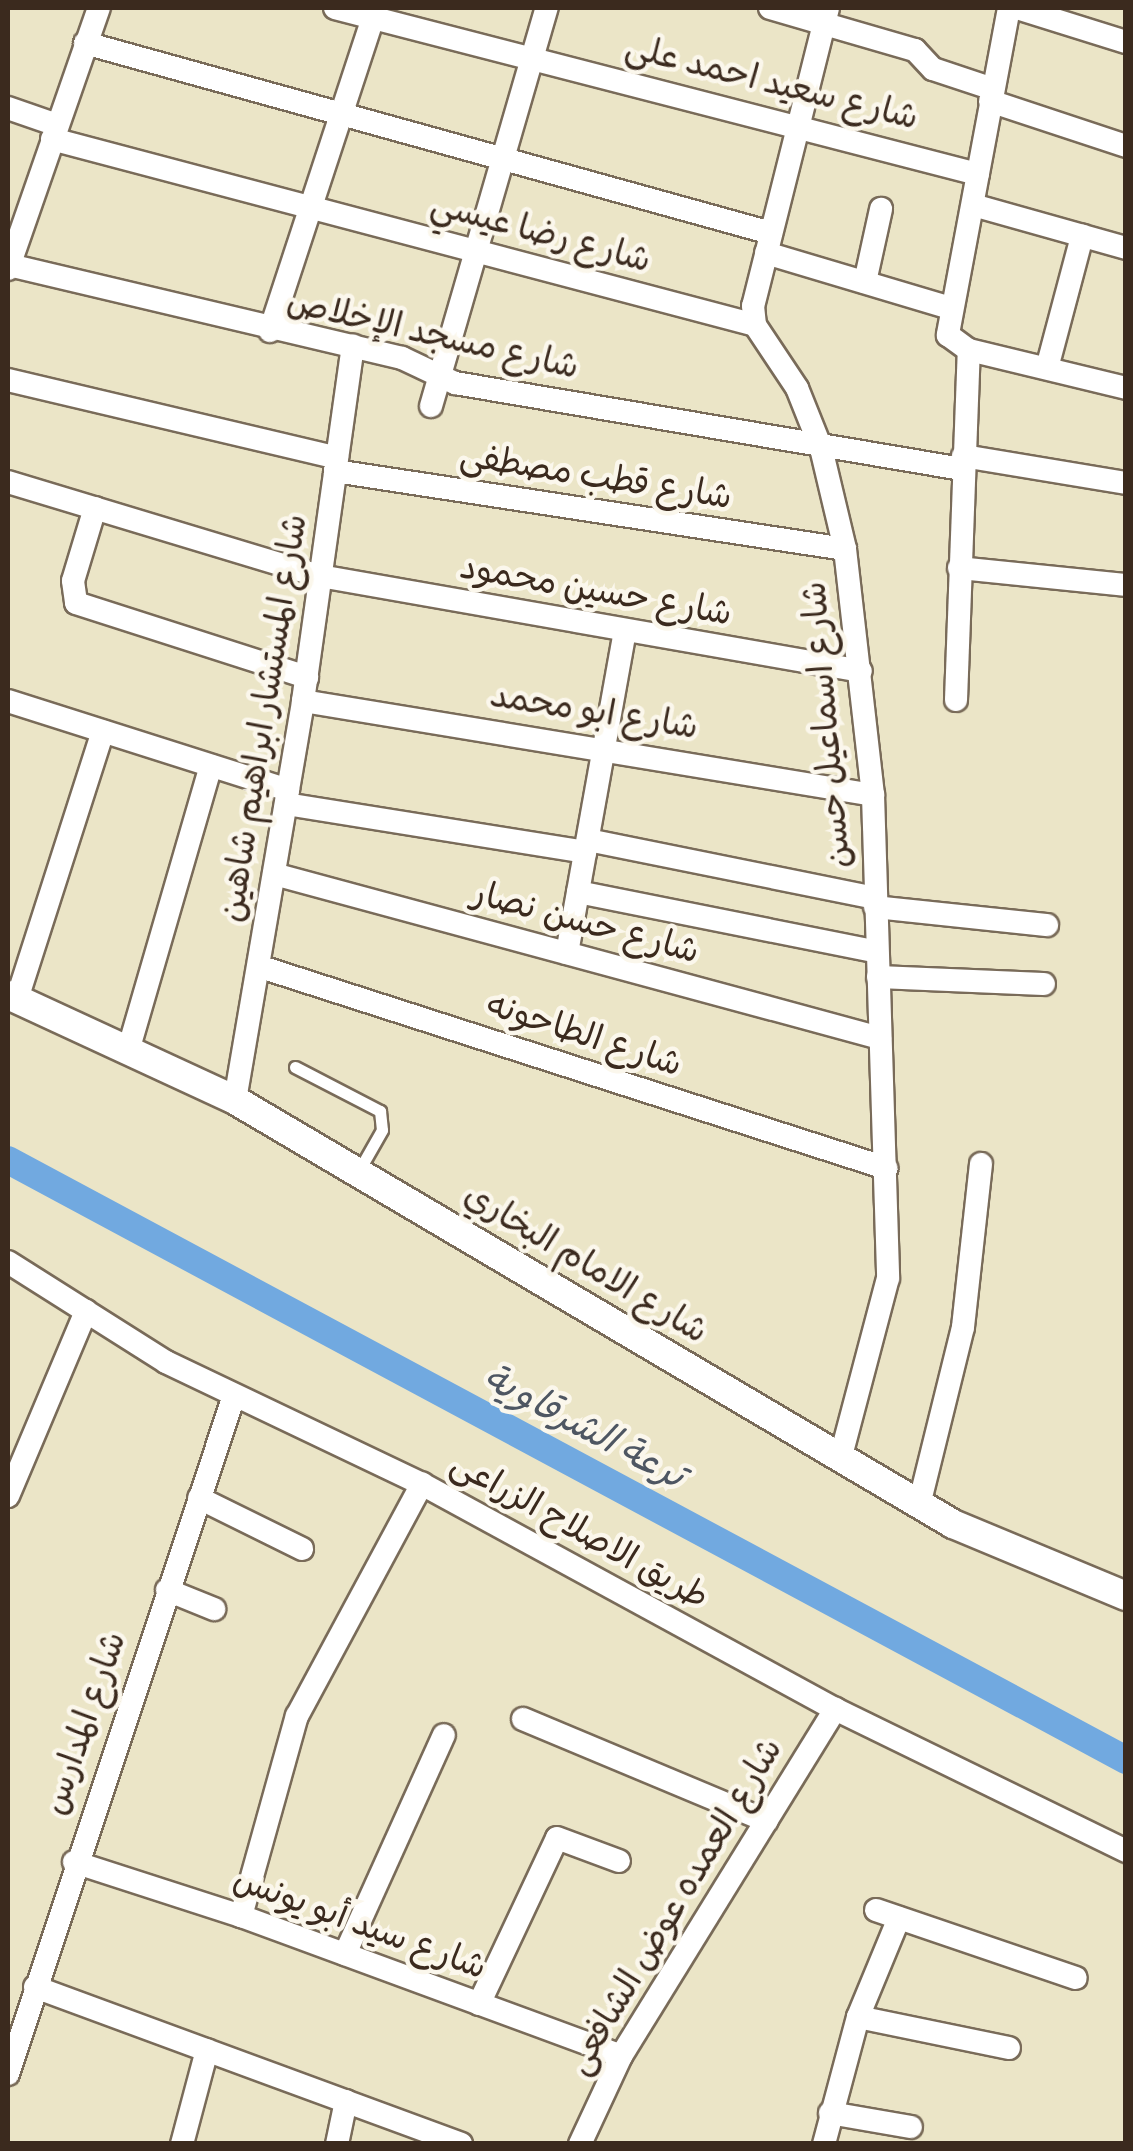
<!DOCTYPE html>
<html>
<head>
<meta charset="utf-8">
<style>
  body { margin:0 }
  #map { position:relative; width:1133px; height:2151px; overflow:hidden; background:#ebe5c7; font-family:Pangolin,"Playpen Sans Arabic",sans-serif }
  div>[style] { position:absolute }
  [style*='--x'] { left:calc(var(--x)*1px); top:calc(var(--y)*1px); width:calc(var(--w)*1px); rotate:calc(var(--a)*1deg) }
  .canal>* { height:28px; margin:-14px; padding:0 14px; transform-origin:14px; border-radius:14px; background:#71a9e0 }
  .roads { filter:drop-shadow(2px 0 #796b59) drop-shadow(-2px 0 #796b59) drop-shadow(0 2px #796b59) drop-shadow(0 -2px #796b59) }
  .service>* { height:11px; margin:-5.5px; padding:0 5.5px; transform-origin:5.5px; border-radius:5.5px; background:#fff }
  .minor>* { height:22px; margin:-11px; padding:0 11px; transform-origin:11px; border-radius:11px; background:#fff }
  .tertiary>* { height:28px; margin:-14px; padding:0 14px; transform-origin:14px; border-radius:14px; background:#fff }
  span { translate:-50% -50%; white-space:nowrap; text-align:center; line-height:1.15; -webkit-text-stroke:9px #fbf7ec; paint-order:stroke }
  .street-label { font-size:35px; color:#3b2a1e }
  .water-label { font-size:38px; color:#4e5662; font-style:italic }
  .frame { position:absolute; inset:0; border:10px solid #3b2a1e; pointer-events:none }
</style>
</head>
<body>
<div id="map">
  <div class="canal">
    <div style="--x:8;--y:1160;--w:1269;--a:28.22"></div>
  </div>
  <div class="roads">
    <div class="service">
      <div style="--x:295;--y:1067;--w:96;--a:27.4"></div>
      <div style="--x:380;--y:1111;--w:19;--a:84"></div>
      <div style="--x:382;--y:1130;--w:48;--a:119.7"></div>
    </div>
    <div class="minor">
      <div style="--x:335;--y:8;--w:664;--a:14.48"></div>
      <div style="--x:770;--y:8;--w:151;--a:16.2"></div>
      <div style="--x:915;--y:50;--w:26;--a:47"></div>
      <div style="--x:933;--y:69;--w:63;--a:18.4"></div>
      <div style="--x:828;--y:8;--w:307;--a:104.1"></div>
      <div style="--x:753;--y:306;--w:19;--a:84"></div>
      <div style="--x:755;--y:325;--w:76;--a:56.3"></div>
      <div style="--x:797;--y:388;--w:65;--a:68.2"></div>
      <div style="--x:821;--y:448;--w:104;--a:76.6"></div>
      <div style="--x:845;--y:549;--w:248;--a:83.5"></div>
      <div style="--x:873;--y:795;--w:483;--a:88.2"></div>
      <div style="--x:888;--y:1278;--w:188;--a:104.8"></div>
      <div style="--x:1009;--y:8;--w:333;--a:100.6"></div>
      <div style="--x:948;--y:335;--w:26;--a:36"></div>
      <div style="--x:969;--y:350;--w:162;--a:13.6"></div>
      <div style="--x:1017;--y:8;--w:114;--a:17.3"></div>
      <div style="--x:85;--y:43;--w:712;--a:15.48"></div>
      <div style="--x:990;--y:101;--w:143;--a:18.3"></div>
      <div style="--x:8;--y:108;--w:52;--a:19.1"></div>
      <div style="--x:52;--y:139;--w:727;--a:14.82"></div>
      <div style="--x:973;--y:205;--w:159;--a:15.7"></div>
      <div style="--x:766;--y:253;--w:192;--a:16.6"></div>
      <div style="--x:9;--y:265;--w:404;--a:13.3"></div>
      <div style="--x:402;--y:358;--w:59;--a:25.3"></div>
      <div style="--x:455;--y:383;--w:514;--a:9.63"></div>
      <div style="--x:8;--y:269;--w:276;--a:-70.8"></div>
      <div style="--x:865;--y:282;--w:75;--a:-77.6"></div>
      <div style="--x:270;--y:331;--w:340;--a:-71.8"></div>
      <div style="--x:1047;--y:368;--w:137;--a:-75.1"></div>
      <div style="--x:8;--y:380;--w:338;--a:13.3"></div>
      <div style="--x:431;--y:406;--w:415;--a:-73.8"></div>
      <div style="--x:963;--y:456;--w:165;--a:9.4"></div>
      <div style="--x:335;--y:471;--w:516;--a:8.7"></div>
      <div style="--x:8;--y:482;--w:326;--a:16.8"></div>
      <div style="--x:320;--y:576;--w:549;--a:9.96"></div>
      <div style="--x:95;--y:508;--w:76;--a:106.8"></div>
      <div style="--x:73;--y:581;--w:22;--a:82"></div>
      <div style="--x:76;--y:603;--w:243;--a:17.8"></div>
      <div style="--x:959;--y:568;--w:168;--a:5.8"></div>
      <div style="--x:956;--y:700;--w:350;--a:-87.9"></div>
      <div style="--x:8;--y:701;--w:294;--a:17.6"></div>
      <div style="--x:303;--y:701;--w:578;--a:9.36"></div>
      <div style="--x:286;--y:804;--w:303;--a:9.1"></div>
      <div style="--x:588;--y:840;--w:293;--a:11.4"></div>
      <div style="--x:274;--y:874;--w:628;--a:15.14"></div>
      <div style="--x:578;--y:892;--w:305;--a:11.3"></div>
      <div style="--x:875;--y:907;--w:173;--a:6"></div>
      <div style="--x:567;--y:953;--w:327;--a:-79.8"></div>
      <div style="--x:261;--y:967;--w:657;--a:17.83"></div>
      <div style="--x:878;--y:977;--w:166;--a:2.4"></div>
      <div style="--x:17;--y:999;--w:281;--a:-72.2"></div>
      <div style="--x:128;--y:1051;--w:297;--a:-73.8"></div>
      <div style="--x:235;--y:1100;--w:405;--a:-80.3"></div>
      <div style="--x:303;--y:701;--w:359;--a:-82"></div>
      <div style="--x:8;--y:1262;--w:187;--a:32.3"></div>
      <div style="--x:166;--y:1362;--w:284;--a:25.5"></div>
      <div style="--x:422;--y:1484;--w:470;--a:28.6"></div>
      <div style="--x:835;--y:1709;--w:324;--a:26"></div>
      <div style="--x:8;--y:1496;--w:201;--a:-67.1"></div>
      <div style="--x:199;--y:1498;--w:115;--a:26.3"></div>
      <div style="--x:919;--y:1505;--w:183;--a:-76.1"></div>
      <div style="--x:963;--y:1327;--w:164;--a:-83.7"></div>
      <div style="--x:167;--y:1590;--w:51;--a:22"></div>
      <div style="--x:523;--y:1719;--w:264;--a:22.7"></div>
      <div style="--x:74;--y:1862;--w:176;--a:17.9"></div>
      <div style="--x:241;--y:1916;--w:405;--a:20.2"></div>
      <div style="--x:876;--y:1910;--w:211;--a:18.8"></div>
      <div style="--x:241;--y:1916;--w:208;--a:-74.4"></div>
      <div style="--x:297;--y:1716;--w:264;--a:-61.7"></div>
      <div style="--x:345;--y:1954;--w:240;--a:-65.7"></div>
      <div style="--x:35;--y:1987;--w:454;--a:20.2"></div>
      <div style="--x:479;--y:2004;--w:183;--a:-64.8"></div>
      <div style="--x:557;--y:1838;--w:66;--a:20.4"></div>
      <div style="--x:858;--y:2017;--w:154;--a:11.6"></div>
      <div style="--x:8;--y:2074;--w:715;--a:-71.57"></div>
      <div style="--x:830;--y:2113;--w:82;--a:9.8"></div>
      <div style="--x:182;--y:2144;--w:97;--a:-75.1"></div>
      <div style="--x:337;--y:2144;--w:44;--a:-78.2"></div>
      <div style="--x:580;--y:2144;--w:97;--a:-65"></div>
      <div style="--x:621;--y:2056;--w:408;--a:-58.3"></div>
      <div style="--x:824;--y:2144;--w:131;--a:-75"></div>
      <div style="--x:858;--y:2017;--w:107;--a:-67.5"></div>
    </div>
    <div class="tertiary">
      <div style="--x:8;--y:995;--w:250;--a:24.8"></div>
      <div style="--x:235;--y:1100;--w:834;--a:30.56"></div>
      <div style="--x:953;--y:1524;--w:187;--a:22.6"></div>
    </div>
  </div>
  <div class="street-label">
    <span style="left:772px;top:82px;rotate:14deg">شارع سعيد احمد على</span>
    <span style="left:541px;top:232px;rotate:15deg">شارع رضا عيسي</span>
    <span style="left:433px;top:334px;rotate:13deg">شارع مسجد الإخلاص</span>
    <span style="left:596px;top:476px;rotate:9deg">شارع قطب مصطفى</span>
    <span style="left:596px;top:590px;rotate:10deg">شارع حسين محمود</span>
    <span style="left:594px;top:711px;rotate:9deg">شارع ابو محمد</span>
    <span style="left:263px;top:718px;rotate:-81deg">شارع المستشار ابراهيم شاهين</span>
    <span style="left:826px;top:725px;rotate:-95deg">شارع اسماعيل حسن</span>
    <span style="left:586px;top:922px;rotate:15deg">شارع حسن نصار</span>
    <span style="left:584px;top:1034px;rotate:18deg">شارع الطاحونه</span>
    <span style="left:586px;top:1263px;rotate:31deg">شارع الامام البخاري</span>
    <span style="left:580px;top:1530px;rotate:29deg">طريق الاصلاح الزراعى</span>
    <span style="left:84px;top:1723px;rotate:-71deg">شارع المدارس</span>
    <span style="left:674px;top:1906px;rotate:-59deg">شارع العمده عوض الشافعى</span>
    <span style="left:360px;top:1923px;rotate:20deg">شارع سيد أبو يونس</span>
  </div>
  <div class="water-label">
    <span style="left:584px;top:1427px;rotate:28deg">ترعة الشرقاوية</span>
  </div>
  <div class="frame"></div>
</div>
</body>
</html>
